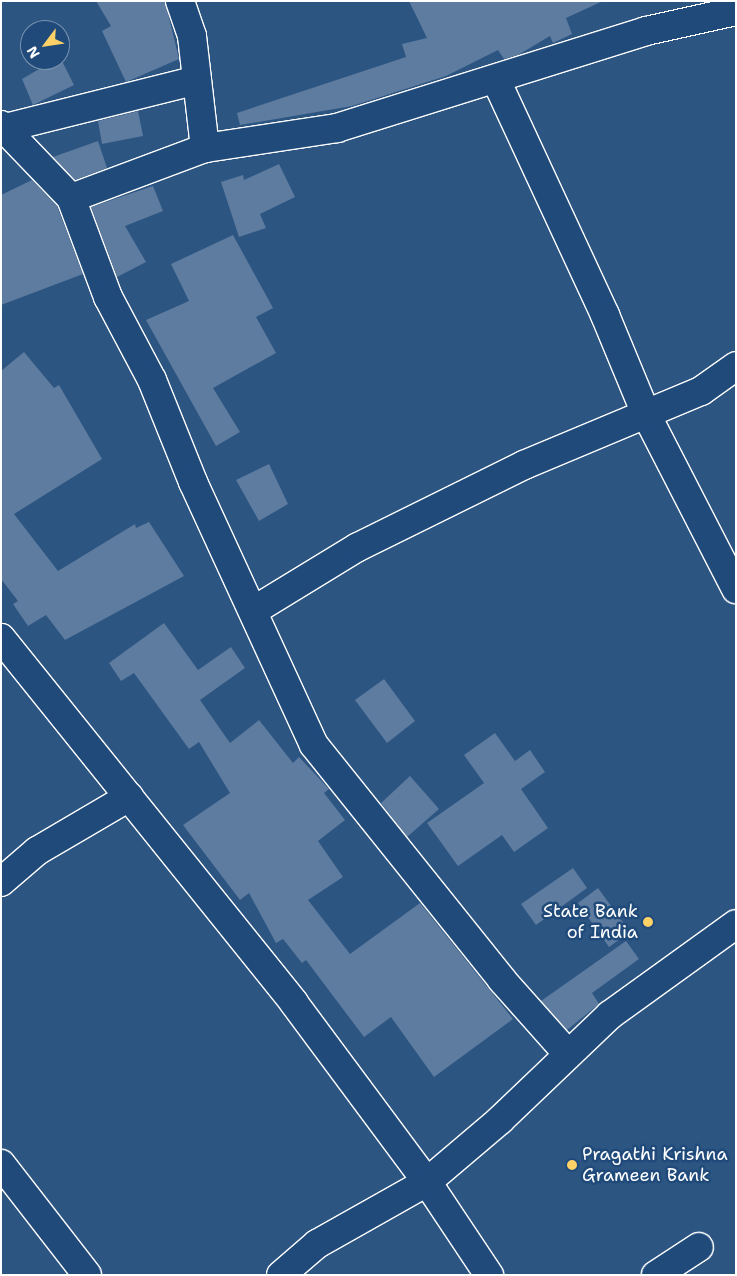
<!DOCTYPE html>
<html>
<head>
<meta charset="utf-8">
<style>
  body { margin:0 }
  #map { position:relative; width:737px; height:1276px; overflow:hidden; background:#2c5582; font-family:"Shantell Sans",sans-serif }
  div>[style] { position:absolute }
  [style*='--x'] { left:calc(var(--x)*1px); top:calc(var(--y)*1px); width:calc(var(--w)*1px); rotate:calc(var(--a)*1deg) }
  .building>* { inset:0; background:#5e7c9f }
  .roads { filter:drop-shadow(1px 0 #fff) drop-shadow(-1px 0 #fff) drop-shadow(0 1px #fff) drop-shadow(0 -1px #fff) }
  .minor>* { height:28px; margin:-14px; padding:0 14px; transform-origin:14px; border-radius:14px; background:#1f4a7a }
  .dots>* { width:14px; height:14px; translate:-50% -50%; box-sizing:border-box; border:2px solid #1f4a7a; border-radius:50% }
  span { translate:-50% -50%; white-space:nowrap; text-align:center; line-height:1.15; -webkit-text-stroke:5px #1f4a7a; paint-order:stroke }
  .poi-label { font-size:18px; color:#fff }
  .right { translate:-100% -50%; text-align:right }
  .left { translate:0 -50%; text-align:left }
  .frame { position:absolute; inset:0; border:2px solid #fff; pointer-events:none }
  .north { position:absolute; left:20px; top:20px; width:50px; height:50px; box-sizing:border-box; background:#1f4a7a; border:1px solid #7992af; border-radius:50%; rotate:239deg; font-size:14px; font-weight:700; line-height:20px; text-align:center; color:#fff }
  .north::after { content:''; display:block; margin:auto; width:18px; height:22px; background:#ffd166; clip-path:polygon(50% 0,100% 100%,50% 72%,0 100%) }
</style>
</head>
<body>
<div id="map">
  <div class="building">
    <div style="clip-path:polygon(96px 1px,165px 1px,179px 59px,126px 82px,102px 31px,111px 26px)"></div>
    <div style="clip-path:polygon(409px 1px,603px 1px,566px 18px,572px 34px,553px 43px,550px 36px,518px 55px,504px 59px,498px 50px,446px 76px,352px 106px,240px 125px,237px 113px,406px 57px,402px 44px,427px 38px)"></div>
    <div style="clip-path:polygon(60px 57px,74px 85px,33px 105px,22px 79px)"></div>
    <div style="clip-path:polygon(138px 111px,143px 136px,102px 144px,98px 121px)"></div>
    <div style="clip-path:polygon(98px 141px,107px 168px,75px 180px,53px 157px)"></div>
    <div style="clip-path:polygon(279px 164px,295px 197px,260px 214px,266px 228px,239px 237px,221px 182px,243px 175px,244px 180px)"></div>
    <div style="clip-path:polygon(32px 180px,57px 206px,83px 274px,1px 305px,1px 195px)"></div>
    <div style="clip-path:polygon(153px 186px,163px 211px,125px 226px,146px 262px,117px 277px,91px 207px)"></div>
    <div style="clip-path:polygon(233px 235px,273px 308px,256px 317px,276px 353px,213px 388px,240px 432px,216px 446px,146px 320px,189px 301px,171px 264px)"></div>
    <div style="clip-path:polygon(24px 352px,54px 388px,59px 385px,102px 459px,14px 514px,58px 571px,135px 524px,136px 528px,149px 522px,184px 576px,65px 640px,46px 615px,28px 626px,13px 604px,18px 601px,1px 579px,1px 371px)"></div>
    <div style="clip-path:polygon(269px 464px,288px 504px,259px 521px,236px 480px)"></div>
    <div style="clip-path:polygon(164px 623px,198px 670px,231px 647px,245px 668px,200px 700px,230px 743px,259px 720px,293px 763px,299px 757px,329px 789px,324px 793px,345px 820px,318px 841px,343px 877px,308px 900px,350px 954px,420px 903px,513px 1019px,434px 1077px,391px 1017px,364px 1037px,306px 960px,302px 963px,283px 939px,276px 943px,249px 893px,240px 900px,183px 825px,230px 793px,199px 742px,189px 749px,134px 673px,121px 681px,109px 663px)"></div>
    <div style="clip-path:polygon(384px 679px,415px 721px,387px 743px,355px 700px)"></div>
    <div style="clip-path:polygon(495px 733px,515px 761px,530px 750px,545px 772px,521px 789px,548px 828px,514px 852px,502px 835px,458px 866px,427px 823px,484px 783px,464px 755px)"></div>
    <div style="clip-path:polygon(410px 776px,439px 809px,407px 837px,381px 803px)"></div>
    <div style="clip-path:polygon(573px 868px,587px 888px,536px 925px,521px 904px)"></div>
    <div style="clip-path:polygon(598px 888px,630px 932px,609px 947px,578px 903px)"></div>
    <div style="clip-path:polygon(626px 941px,639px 959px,592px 993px,599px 1004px,567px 1030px,541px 1001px)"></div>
  </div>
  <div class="roads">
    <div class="minor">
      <div style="--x:180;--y:1;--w:37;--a:71"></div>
      <div style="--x:192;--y:36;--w:113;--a:83.4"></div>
      <div style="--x:205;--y:148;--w:134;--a:-8.6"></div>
      <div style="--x:337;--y:128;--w:324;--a:-17.4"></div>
      <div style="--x:646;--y:31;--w:92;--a:-12.5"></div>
      <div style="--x:496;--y:80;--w:259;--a:65.1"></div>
      <div style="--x:605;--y:315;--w:107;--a:67.5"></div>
      <div style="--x:646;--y:414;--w:197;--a:62.8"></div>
      <div style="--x:1;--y:125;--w:101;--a:46.2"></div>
      <div style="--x:1;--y:129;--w:202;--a:-14"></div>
      <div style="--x:205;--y:148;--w:143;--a:159.5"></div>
      <div style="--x:71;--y:198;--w:106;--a:69.5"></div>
      <div style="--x:108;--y:297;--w:94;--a:62.1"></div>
      <div style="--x:152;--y:380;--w:110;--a:68.1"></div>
      <div style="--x:193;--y:482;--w:289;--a:65.3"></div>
      <div style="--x:314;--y:745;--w:301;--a:51.3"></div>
      <div style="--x:502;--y:980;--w:98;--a:48.3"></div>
      <div style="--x:253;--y:611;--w:123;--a:-31.4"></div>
      <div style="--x:358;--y:547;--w:185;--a:-26.3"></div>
      <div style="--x:524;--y:465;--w:192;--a:-22.7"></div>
      <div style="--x:701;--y:391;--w:43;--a:-35.5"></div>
      <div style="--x:1;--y:638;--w:468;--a:51.2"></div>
      <div style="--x:294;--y:1003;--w:223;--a:53.4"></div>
      <div style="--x:427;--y:1182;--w:112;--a:56.3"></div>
      <div style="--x:1;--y:882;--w:48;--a:-40.7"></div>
      <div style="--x:37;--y:851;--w:107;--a:-30.4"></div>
      <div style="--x:1;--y:1164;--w:140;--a:52.2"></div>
      <div style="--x:281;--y:1275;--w:48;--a:-40.7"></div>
      <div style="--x:317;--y:1244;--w:126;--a:-29.4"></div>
      <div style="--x:427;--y:1182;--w:96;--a:-40.3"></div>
      <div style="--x:500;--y:1120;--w:152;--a:-43.7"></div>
      <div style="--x:610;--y:1015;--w:155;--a:-35.8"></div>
      <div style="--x:656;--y:1275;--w:51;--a:-33.1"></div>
    </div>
  </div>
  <div class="dots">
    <div style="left:648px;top:922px;background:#ffd166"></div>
    <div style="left:572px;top:1165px;background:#ffd166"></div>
  </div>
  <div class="poi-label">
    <span class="right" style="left:638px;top:922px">State Bank<br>of India</span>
    <span class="left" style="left:582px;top:1165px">Pragathi Krishna<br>Grameen Bank</span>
  </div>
  <div class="frame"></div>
  <div class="north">N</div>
</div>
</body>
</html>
